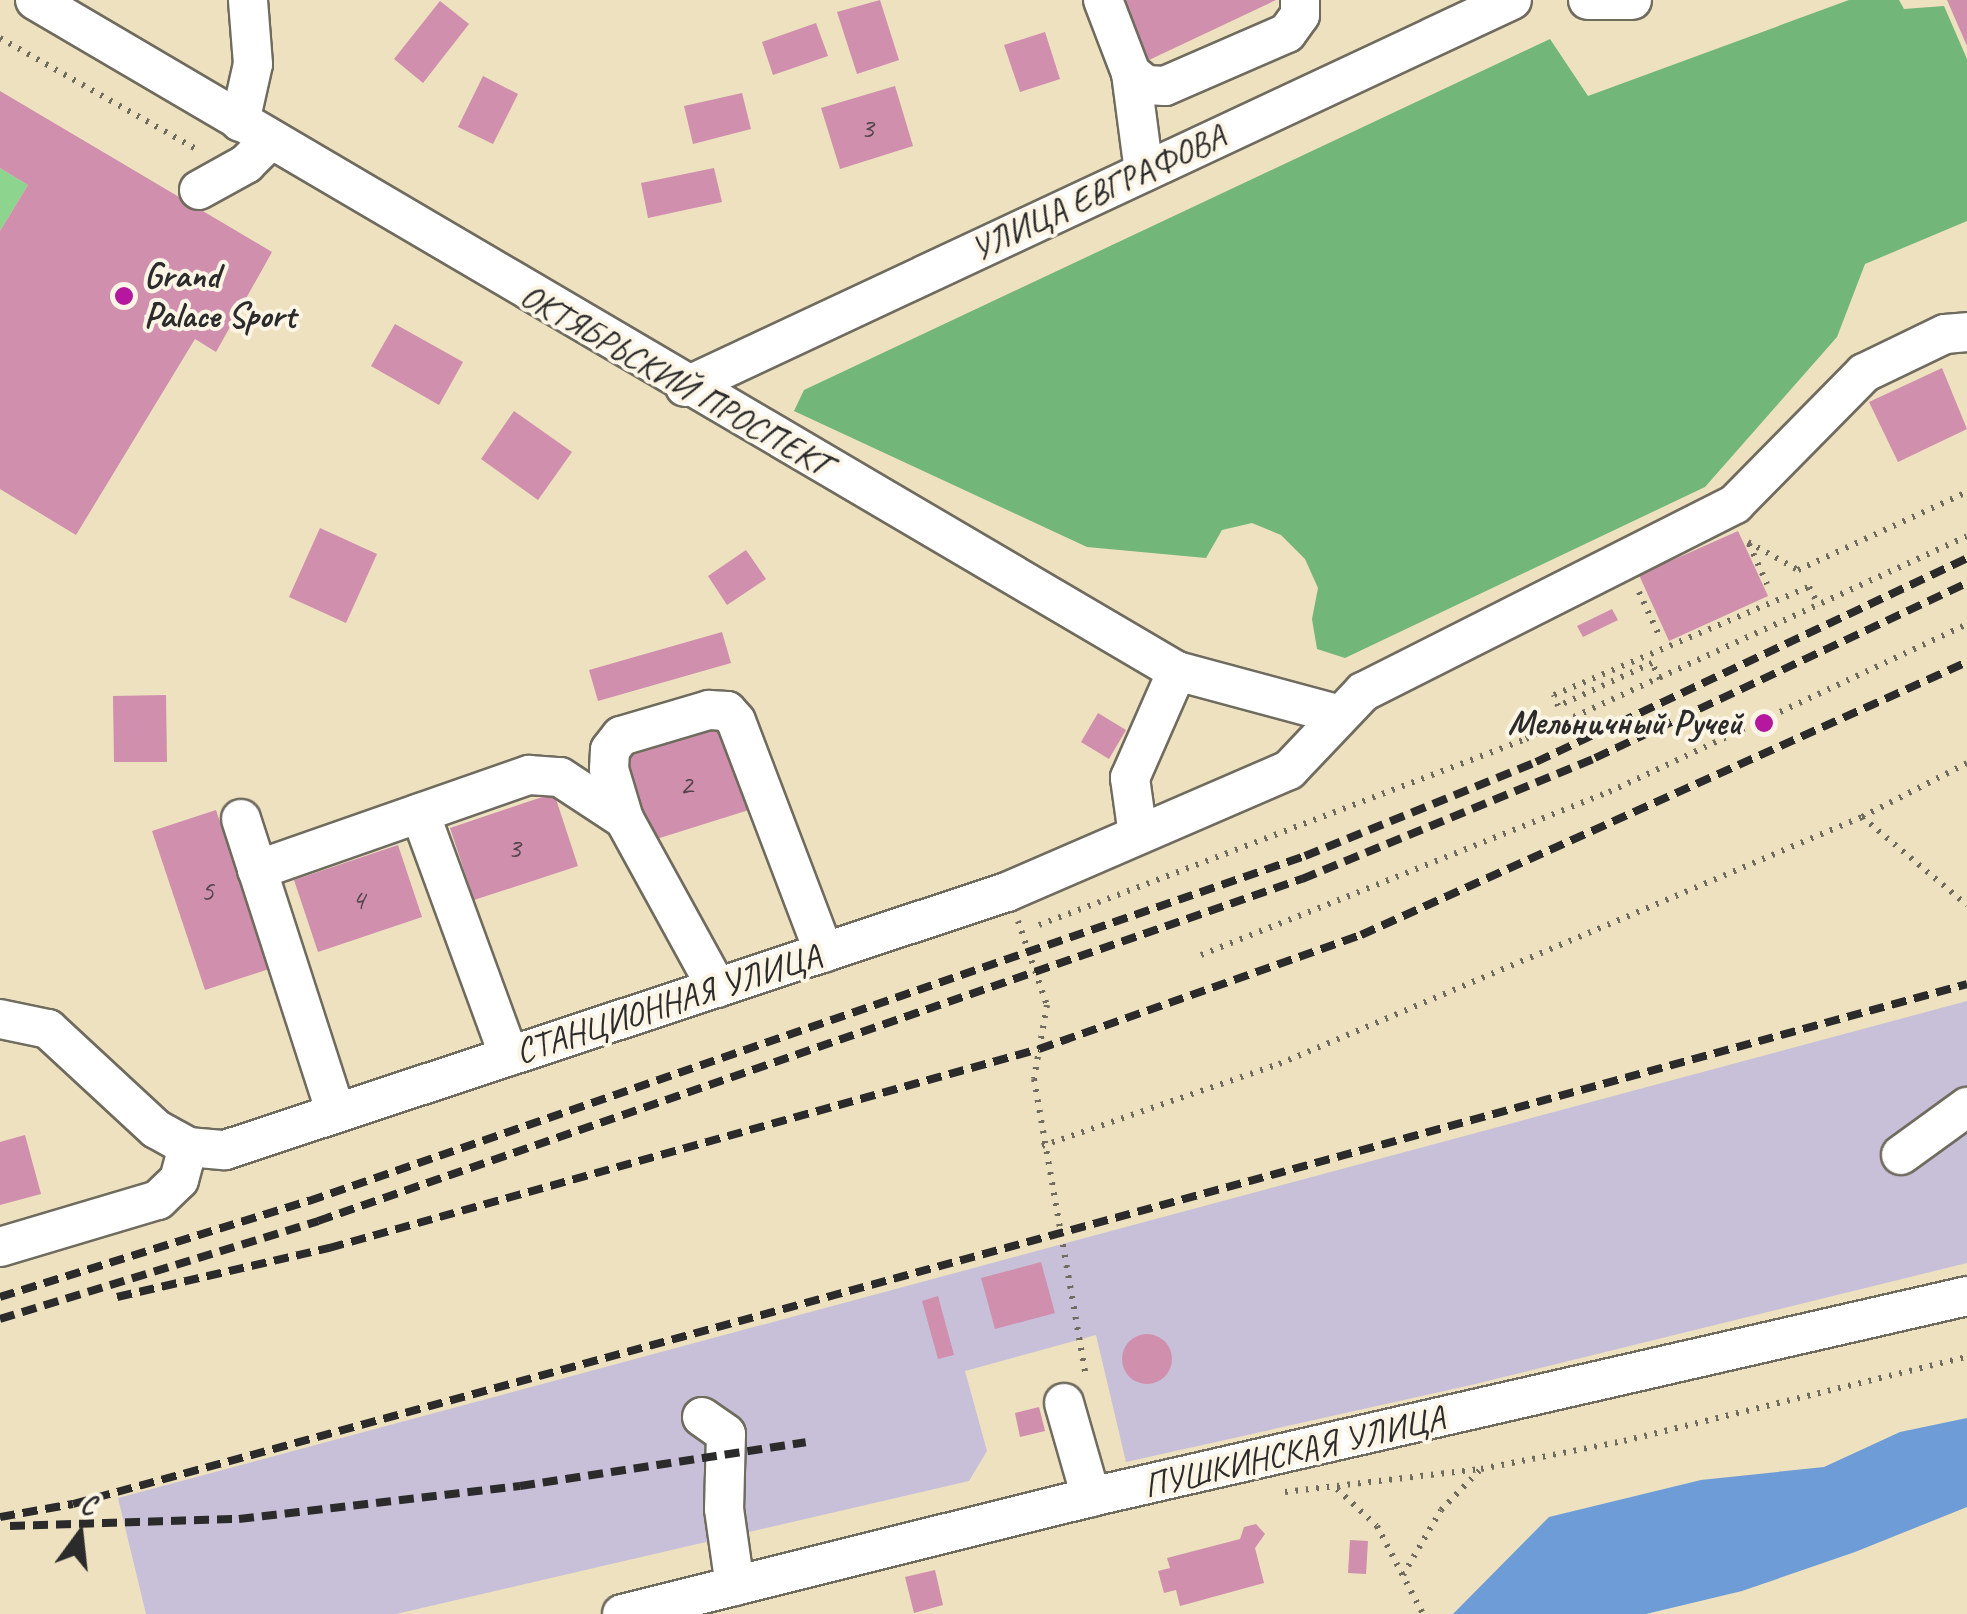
<!DOCTYPE html>
<html>
<head>
<meta charset="utf-8">
<style>
  body { margin:0 }
  #map { position:relative; width:1967px; height:1614px; overflow:hidden; background:#ede1bf; font-family:Caveat,sans-serif }
  div>[style] { position:absolute }
  [style*='--x'] { left:calc(var(--x)*1px); top:calc(var(--y)*1px); width:calc(var(--w)*1px); rotate:calc(var(--a)*1deg) }
  .industrial>* { inset:0; background:#c8c0d8 }
  .green>* { inset:0; background:#8dd48e }
  .forest>* { inset:0; background:#72b679 }
  .water>* { inset:0; background:#6e9cd6 }
  .building>* { inset:0; background:#cf8fad }
  .round { border-radius:50% }
  .path>* { height:6px; margin-top:-3px; transform-origin:0; background:repeating-linear-gradient(90deg,#6f6b5f 0 2.5px,transparent 0 10.5px) }
  .roads { filter:drop-shadow(2px 0 #6f6b5f) drop-shadow(-2px 0 #6f6b5f) drop-shadow(0 2px #6f6b5f) drop-shadow(0 -2px #6f6b5f) }
  .minor>* { height:38px; margin:-19px; padding:0 19px; transform-origin:19px; border-radius:19px; background:#fff }
  .rail>* { height:8px; margin-top:-4px; transform-origin:0; background:repeating-linear-gradient(90deg,#2b2b2b 0 15px,transparent 0 23px) }
  .dots>* { width:28px; height:28px; translate:-50% -50%; box-sizing:border-box; border:5px solid #fcf5e5; border-radius:50% }
  span { translate:-50% -50%; white-space:nowrap; text-align:center; line-height:1.15; -webkit-text-stroke:8px #fcf5e5; paint-order:stroke }
  .number-label { font-size:30px; color:#54444c }
  .number-label span { -webkit-text-stroke-width:0 }
  .street-label { font-size:35px; color:#2b2b2b }
  .poi-label { font-size:35px; color:#2b2b2b; font-weight:700 }
  .left { translate:0 -50%; text-align:left }
  .right { translate:-100% -50%; text-align:right }
  .north { position:absolute; left:30px; top:1484px; width:100px; height:100px; -webkit-text-stroke:8px #fcf5e5; paint-order:stroke; rotate:15deg; font-size:28px; font-weight:700; line-height:40px; text-align:center; color:#2b2b2b }
  .north::after { content:''; display:block; margin:auto; width:35px; height:45px; background:#2b2b2b; clip-path:polygon(50% 0,100% 100%,50% 72%,0 100%) }
</style>
</head>
<body>
<div id="map">
  <div class="industrial">
    <div style="clip-path:polygon(1967px 1001px,1967px 1263px,1471px 1385px,1126px 1462px,1096px 1335px,965px 1371px,987px 1451px,969px 1481px,396px 1614px,146px 1614px,118px 1498px)"></div>
  </div>
  <div class="green">
    <div style="clip-path:polygon(0 168px,28px 185px,0 231px)"></div>
  </div>
  <div class="forest">
    <div style="clip-path:polygon(1849px 0,1899px 0,1904px 9px,1944px 6px,1967px 59px,1967px 221px,1865px 264px,1837px 337px,1705px 487px,1345px 658px,1317px 649px,1312px 619px,1318px 588px,1305px 559px,1281px 535px,1252px 523px,1222px 530px,1206px 558px,1087px 547px,794px 411px,804px 390px,1550px 39px,1588px 96px)"></div>
  </div>
  <div class="water">
    <div style="clip-path:polygon(1967px 1418px,1967px 1507px,1855px 1552px,1742px 1591px,1646px 1614px,1453px 1614px,1549px 1517px,1701px 1480px,1824px 1467px,1900px 1432px)"></div>
  </div>
  <div class="building">
    <div style="clip-path:polygon(880px 0,899px 60px,857px 74px,837px 12px)"></div>
    <div style="clip-path:polygon(1276px 0,1149px 60px,1123px 2px,1127px 0)"></div>
    <div style="clip-path:polygon(1947px 0,1967px 0,1967px 46px)"></div>
    <div style="clip-path:polygon(440px 1px,469px 24px,423px 83px,394px 59px)"></div>
    <div style="clip-path:polygon(816px 23px,828px 56px,773px 75px,762px 42px)"></div>
    <div style="clip-path:polygon(1045px 32px,1060px 79px,1020px 92px,1004px 45px)"></div>
    <div style="clip-path:polygon(483px 76px,518px 94px,493px 144px,458px 127px)"></div>
    <div style="clip-path:polygon(895px 86px,913px 146px,840px 169px,821px 108px)"></div>
    <div style="clip-path:polygon(0 91px,272px 252px,216px 352px,195px 339px,76px 535px,0 489px,0 231px,28px 185px,0 168px)"></div>
    <div style="clip-path:polygon(742px 93px,751px 129px,693px 144px,684px 106px)"></div>
    <div style="clip-path:polygon(714px 168px,722px 202px,648px 218px,641px 183px)"></div>
    <div style="clip-path:polygon(395px 324px,463px 362px,439px 405px,371px 366px)"></div>
    <div style="clip-path:polygon(1942px 368px,1967px 429px,1898px 462px,1869px 402px)"></div>
    <div style="clip-path:polygon(514px 411px,572px 452px,538px 500px,481px 459px)"></div>
    <div style="clip-path:polygon(320px 528px,377px 554px,346px 623px,289px 597px)"></div>
    <div style="clip-path:polygon(1738px 531px,1768px 596px,1669px 641px,1639px 575px)"></div>
    <div style="clip-path:polygon(746px 550px,766px 579px,727px 605px,708px 576px)"></div>
    <div style="clip-path:polygon(1612px 609px,1618px 620px,1583px 637px,1577px 626px)"></div>
    <div style="clip-path:polygon(722px 632px,731px 663px,598px 701px,589px 670px)"></div>
    <div style="clip-path:polygon(166px 695px,167px 762px,114px 762px,113px 696px)"></div>
    <div style="clip-path:polygon(1098px 713px,1126px 730px,1109px 759px,1081px 742px)"></div>
    <div style="clip-path:polygon(725px 725px,752px 809px,647px 842px,620px 759px)"></div>
    <div style="clip-path:polygon(554px 793px,578px 866px,474px 900px,450px 828px)"></div>
    <div style="clip-path:polygon(216px 810px,269px 969px,205px 990px,152px 831px)"></div>
    <div style="clip-path:polygon(398px 845px,422px 917px,318px 952px,294px 880px)"></div>
    <div style="clip-path:polygon(25px 1135px,41px 1194px,0 1205px,0 1142px)"></div>
    <div style="clip-path:polygon(1041px 1262px,1055px 1313px,995px 1329px,981px 1278px)"></div>
    <div style="clip-path:polygon(938px 1296px,954px 1355px,938px 1359px,922px 1301px)"></div>
    <div class="round" style="left:1122px;top:1334px;width:50px;height:50px"></div>
    <div style="clip-path:polygon(1039px 1407px,1045px 1431px,1020px 1437px,1015px 1413px)"></div>
    <div style="clip-path:polygon(1256px 1524px,1265px 1534px,1255px 1548px,1264px 1583px,1180px 1606px,1176px 1590px,1164px 1593px,1158px 1571px,1170px 1568px,1167px 1558px,1240px 1539px,1244px 1527px)"></div>
    <div style="clip-path:polygon(1350px 1540px,1368px 1541px,1366px 1574px,1348px 1573px)"></div>
    <div style="clip-path:polygon(935px 1570px,943px 1605px,914px 1613px,905px 1577px)"></div>
  </div>
  <div class="path">
    <div style="--x:0;--y:38;--w:227;--a:29.5"></div>
    <div style="--x:1748;--y:542;--w:57;--a:29.2"></div>
    <div style="--x:1798;--y:570;--w:186;--a:-24.8"></div>
    <div style="--x:1749;--y:544;--w:44;--a:65.8"></div>
    <div style="--x:1639;--y:592;--w:45;--a:65.1"></div>
    <div style="--x:1660;--y:679;--w:18;--a:-117"></div>
    <div style="--x:1652;--y:663;--w:103;--a:155.4"></div>
    <div style="--x:1558;--y:706;--w:12;--a:-110"></div>
    <div style="--x:1554;--y:695;--w:277;--a:-23"></div>
    <div style="--x:1809;--y:587;--w:21;--a:62"></div>
    <div style="--x:1862;--y:817;--w:137;--a:40"></div>
    <div style="--x:1018;--y:921;--w:89;--a:71"></div>
    <div style="--x:1047;--y:1005;--w:75;--a:100"></div>
    <div style="--x:1034;--y:1079;--w:303;--a:80.1"></div>
    <div style="--x:1039;--y:925;--w:521;--a:-20.9"></div>
    <div style="--x:1526;--y:739;--w:485;--a:-24.7"></div>
    <div style="--x:1201;--y:955;--w:439;--a:-21.8"></div>
    <div style="--x:1609;--y:792;--w:395;--a:-25.1"></div>
    <div style="--x:1042;--y:1146;--w:251;--a:-19.1"></div>
    <div style="--x:1279;--y:1064;--w:633;--a:-22.96"></div>
    <div style="--x:1862;--y:817;--w:118;--a:-27.2"></div>
    <div style="--x:1337;--y:1489;--w:54;--a:42.8"></div>
    <div style="--x:1377;--y:1526;--w:99;--a:62.4"></div>
    <div style="--x:1285;--y:1492;--w:197;--a:-6.7"></div>
    <div style="--x:1481;--y:1469;--w:146;--a:-11.1"></div>
    <div style="--x:1624;--y:1441;--w:353;--a:-13.8"></div>
    <div style="--x:1403;--y:1575;--w:75;--a:-59.7"></div>
    <div style="--x:1441;--y:1510;--w:57;--a:-45.7"></div>
  </div>
  <div class="roads">
    <div class="minor">
      <div style="--x:35;--y:0;--w:1325;--a:30.44"></div>
      <div style="--x:1177;--y:671;--w:165;--a:15.1"></div>
      <div style="--x:1103;--y:0;--w:78;--a:69"></div>
      <div style="--x:1131;--y:73;--w:19;--a:39"></div>
      <div style="--x:1146;--y:85;--w:19;--a:3"></div>
      <div style="--x:1165;--y:86;--w:133;--a:-23.5"></div>
      <div style="--x:1287;--y:33;--w:22;--a:-54"></div>
      <div style="--x:1300;--y:15;--w:15;--a:-90"></div>
      <div style="--x:1588;--y:0;--w:44;--a:0"></div>
      <div style="--x:1131;--y:73;--w:100;--a:82.5"></div>
      <div style="--x:240;--y:122;--w:59;--a:-77.4"></div>
      <div style="--x:253;--y:64;--w:64;--a:-94.5"></div>
      <div style="--x:199;--y:190;--w:54;--a:-29"></div>
      <div style="--x:246;--y:164;--w:34;--a:-45"></div>
      <div style="--x:685;--y:387;--w:913;--a:-25.08"></div>
      <div style="--x:420;--y:813;--w:259;--a:69.9"></div>
      <div style="--x:241;--y:819;--w:309;--a:72.1"></div>
      <div style="--x:1138;--y:835;--w:58;--a:-98"></div>
      <div style="--x:1130;--y:778;--w:117;--a:-66.3"></div>
      <div style="--x:257;--y:870;--w:288;--a:-19.3"></div>
      <div style="--x:529;--y:775;--w:31;--a:4"></div>
      <div style="--x:560;--y:777;--w:77;--a:33.3"></div>
      <div style="--x:717;--y:988;--w:193;--a:-118.8"></div>
      <div style="--x:624;--y:819;--w:52;--a:-106.7"></div>
      <div style="--x:609;--y:769;--w:19;--a:-87"></div>
      <div style="--x:610;--y:750;--w:18;--a:-52"></div>
      <div style="--x:621;--y:736;--w:92;--a:-16.5"></div>
      <div style="--x:709;--y:710;--w:18;--a:3"></div>
      <div style="--x:727;--y:711;--w:13;--a:48"></div>
      <div style="--x:736;--y:721;--w:248;--a:69.2"></div>
      <div style="--x:0;--y:1019;--w:49;--a:11.8"></div>
      <div style="--x:48;--y:1029;--w:147;--a:42.8"></div>
      <div style="--x:156;--y:1129;--w:37;--a:29"></div>
      <div style="--x:188;--y:1147;--w:37;--a:5"></div>
      <div style="--x:225;--y:1150;--w:823;--a:-18.26"></div>
      <div style="--x:1007;--y:892;--w:307;--a:-23.4"></div>
      <div style="--x:1289;--y:770;--w:108;--a:-46.5"></div>
      <div style="--x:1363;--y:692;--w:417;--a:-26.8"></div>
      <div style="--x:1735;--y:504;--w:184;--a:-45.4"></div>
      <div style="--x:1864;--y:373;--w:90;--a:-25.7"></div>
      <div style="--x:1945;--y:334;--w:22;--a:-5"></div>
      <div style="--x:1901;--y:1155;--w:82;--a:-36"></div>
      <div style="--x:0;--y:1247;--w:165;--a:-16.6"></div>
      <div style="--x:158;--y:1200;--w:29;--a:-44"></div>
      <div style="--x:179;--y:1180;--w:34;--a:-75"></div>
      <div style="--x:1064;--y:1403;--w:98;--a:74"></div>
      <div style="--x:702;--y:1417;--w:29;--a:35"></div>
      <div style="--x:726;--y:1434;--w:75;--a:91.5"></div>
      <div style="--x:724;--y:1509;--w:78;--a:81.9"></div>
      <div style="--x:622;--y:1614;--w:483;--a:-14"></div>
      <div style="--x:1091;--y:1497;--w:899;--a:-12.92"></div>
    </div>
  </div>
  <div class="rail">
    <div style="--x:0;--y:1297;--w:324;--a:-17.3"></div>
    <div style="--x:309;--y:1201;--w:1054;--a:-19.11"></div>
    <div style="--x:1305;--y:856;--w:249;--a:-22.1"></div>
    <div style="--x:1536;--y:762;--w:477;--a:-25.3"></div>
    <div style="--x:117;--y:1297;--w:218;--a:-13"></div>
    <div style="--x:329;--y:1248;--w:737;--a:-15.66"></div>
    <div style="--x:1039;--y:1049;--w:342;--a:-19.5"></div>
    <div style="--x:1361;--y:935;--w:665;--a:-24.25"></div>
    <div style="--x:0;--y:1319;--w:333;--a:-17.1"></div>
    <div style="--x:318;--y:1221;--w:1042;--a:-19.17"></div>
    <div style="--x:1302;--y:879;--w:317;--a:-22.4"></div>
    <div style="--x:1595;--y:758;--w:411;--a:-25.2"></div>
    <div style="--x:0;--y:1517;--w:74;--a:-10.1"></div>
    <div style="--x:73;--y:1504;--w:1964;--a:-15.35"></div>
    <div style="--x:10;--y:1526;--w:229;--a:-1.8"></div>
    <div style="--x:239;--y:1519;--w:283;--a:-6.7"></div>
    <div style="--x:520;--y:1486;--w:289;--a:-8.7"></div>
  </div>
  <div class="dots">
    <div style="left:124px;top:296px;background:#b5179e"></div>
    <div style="left:1764px;top:723px;background:#b5179e"></div>
  </div>
  <div class="number-label">
    <span style="left:867px;top:127px">3</span>
    <span style="left:686px;top:784px">2</span>
    <span style="left:514px;top:847px">3</span>
    <span style="left:207px;top:890px">5</span>
    <span style="left:358px;top:899px">4</span>
  </div>
  <div class="street-label">
    <span style="left:1098px;top:193px;rotate:-25deg">УЛИЦА ЕВГРАФОВА</span>
    <span style="left:675px;top:380px;rotate:30deg">ОКТЯБРЬСКИЙ ПРОСПЕКТ</span>
    <span style="left:668px;top:1004px;rotate:-18deg">СТАНЦИОННАЯ УЛИЦА</span>
    <span style="left:1294px;top:1452px;rotate:-13deg">ПУШКИНСКАЯ УЛИЦА</span>
  </div>
  <div class="poi-label">
    <span class="left" style="left:144px;top:296px">Grand<br>Palace Sport</span>
    <span class="right" style="left:1742px;top:723px">Мельничный Ручей</span>
  </div>
  <div class="north">С</div>
</div>
</body>
</html>
